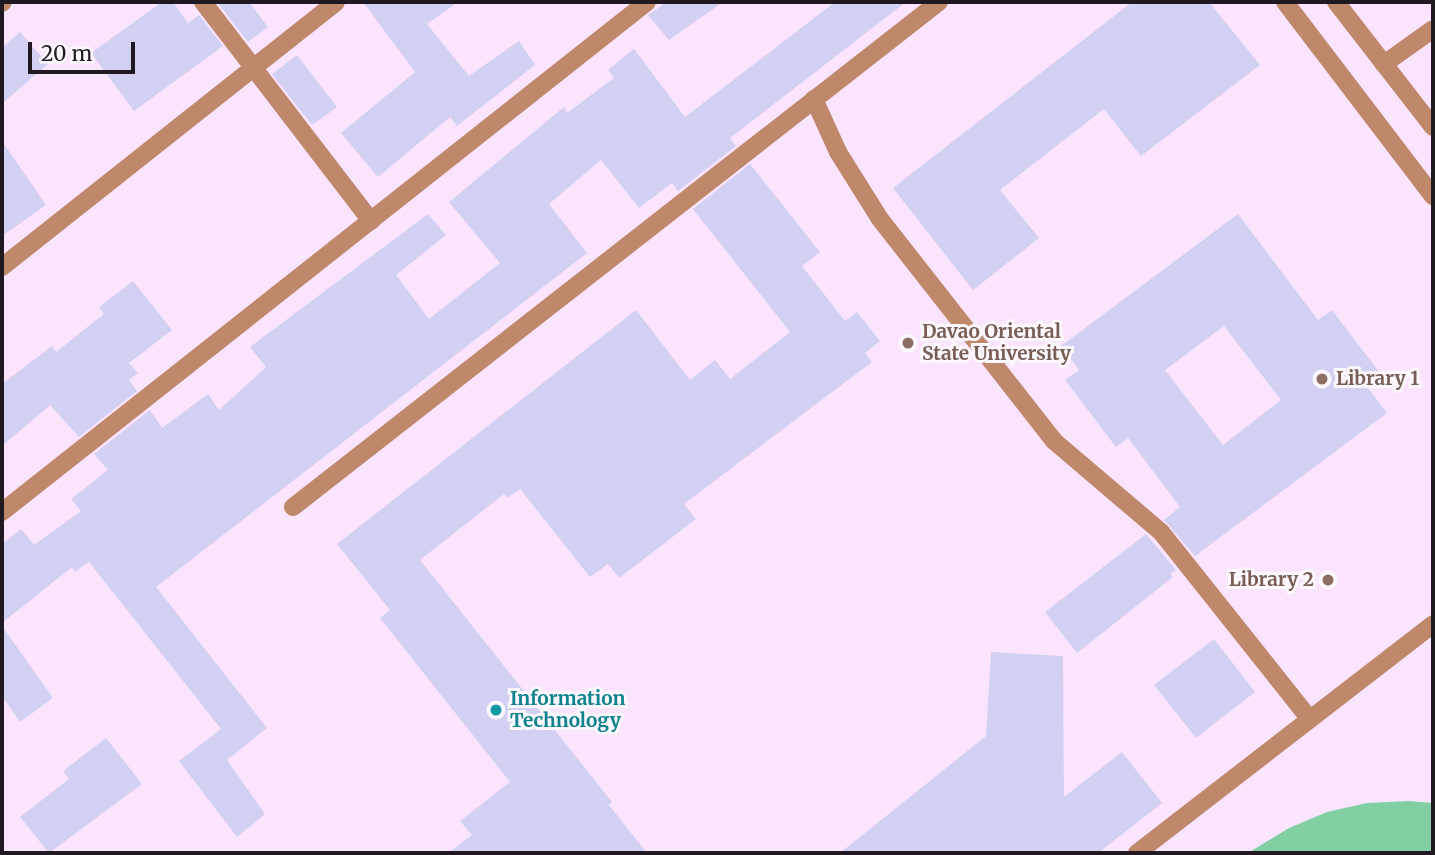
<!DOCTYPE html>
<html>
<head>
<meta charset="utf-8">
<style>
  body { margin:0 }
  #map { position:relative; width:1435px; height:855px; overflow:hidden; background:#fbe4fd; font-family:Merriweather,serif }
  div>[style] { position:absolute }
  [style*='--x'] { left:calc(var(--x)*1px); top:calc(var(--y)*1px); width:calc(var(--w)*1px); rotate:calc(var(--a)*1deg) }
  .green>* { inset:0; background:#82cfa4 }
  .building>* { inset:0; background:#d2d1f3 }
  .minor>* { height:18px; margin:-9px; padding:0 9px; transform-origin:9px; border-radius:9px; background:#bf886b }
  .dots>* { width:19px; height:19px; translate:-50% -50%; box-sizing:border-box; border:4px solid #fdf8fd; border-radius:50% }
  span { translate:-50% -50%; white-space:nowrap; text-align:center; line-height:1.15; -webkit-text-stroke:6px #fdf8fd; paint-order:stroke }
  .education-label { font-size:19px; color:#785e54; font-weight:700 }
  .left { translate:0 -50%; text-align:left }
  .right { translate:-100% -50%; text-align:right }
  .culture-label { font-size:19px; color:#0d838f; font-weight:700 }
  .frame { position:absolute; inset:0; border:4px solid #201921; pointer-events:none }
  .scale { position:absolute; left:28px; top:42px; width:107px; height:32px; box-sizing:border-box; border:4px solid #201921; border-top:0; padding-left:9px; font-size:21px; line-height:24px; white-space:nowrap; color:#201921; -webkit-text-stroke:5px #fdf8fd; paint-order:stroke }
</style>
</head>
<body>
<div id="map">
  <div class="green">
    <div style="clip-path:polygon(1409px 801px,1433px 803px,1433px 853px,1248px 853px,1289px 828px,1327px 812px,1367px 803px)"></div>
  </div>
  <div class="building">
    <div style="clip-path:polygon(162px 2px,173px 2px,188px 23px,199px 15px,223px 46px,134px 111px,91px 53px)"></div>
    <div style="clip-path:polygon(217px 2px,249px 2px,268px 27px,248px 42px)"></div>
    <div style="clip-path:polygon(363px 2px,458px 2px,427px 24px,469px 76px,519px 41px,535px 65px,457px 126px,450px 117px,378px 177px,341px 133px,415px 72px)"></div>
    <div style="clip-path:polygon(667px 2px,723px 2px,669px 40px,648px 15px)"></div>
    <div style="clip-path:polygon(835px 2px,906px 2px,730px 138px,736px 146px,678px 191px,672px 183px,639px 208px,601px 160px,549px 204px,587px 253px,156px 587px,267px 728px,227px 760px,265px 814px,237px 837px,179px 761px,221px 729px,89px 562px,75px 572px,72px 567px,2px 623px,2px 544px,21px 529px,34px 545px,81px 511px,71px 499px,108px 470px,94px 454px,150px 410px,162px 428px,208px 394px,219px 410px,266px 367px,250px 347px,428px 214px,446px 235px,396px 275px,429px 319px,500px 263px,449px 202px,564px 107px,567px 113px,614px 78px,608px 70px,634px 49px,685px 117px)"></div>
    <div style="clip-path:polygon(1132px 2px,1209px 2px,1260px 65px,1141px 156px,1104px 109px,1000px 190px,1039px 238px,973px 290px,893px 188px)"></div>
    <div style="clip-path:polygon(20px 32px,48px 64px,2px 104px,2px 48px)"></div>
    <div style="clip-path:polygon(297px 55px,337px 107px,312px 125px,272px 74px)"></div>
    <div style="clip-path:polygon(2px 141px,46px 205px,2px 236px)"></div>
    <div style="clip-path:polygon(750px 164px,820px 252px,802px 266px,845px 321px,857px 312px,880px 341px,865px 353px,872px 362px,684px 504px,696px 519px,619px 578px,608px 564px,590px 577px,520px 489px,507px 498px,504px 494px,420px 560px,612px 802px,609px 805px,647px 853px,448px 853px,472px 835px,460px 821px,510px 782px,380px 618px,390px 610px,337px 544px,636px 310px,690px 380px,715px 360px,730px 379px,790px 332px,693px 209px)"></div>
    <div style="clip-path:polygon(evenodd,1238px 214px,1318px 320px,1332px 310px,1383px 377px,1368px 388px,1387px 413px,1195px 556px,1164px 520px,1180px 507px,1128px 438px,1116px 447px,1065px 380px,1079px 370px,1061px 346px,1238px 214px,1224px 326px,1281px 400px,1223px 445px,1165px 370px,1224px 326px)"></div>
    <div style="clip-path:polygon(133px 281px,172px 330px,129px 363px,138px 373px,129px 380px,137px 391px,79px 437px,50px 405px,2px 446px,2px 384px,52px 346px,56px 352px,104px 314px,99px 307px)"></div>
    <div style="clip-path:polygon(1146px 534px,1176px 570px,1170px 574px,1173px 577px,1077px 653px,1045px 612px)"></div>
    <div style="clip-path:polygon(2px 626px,53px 698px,20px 722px,2px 696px)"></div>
    <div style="clip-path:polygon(1214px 639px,1255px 692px,1196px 738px,1154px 685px)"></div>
    <div style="clip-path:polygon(991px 652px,1063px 656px,1064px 797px,1122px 752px,1162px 803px,1098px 853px,840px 853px,986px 736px)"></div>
    <div style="clip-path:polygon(106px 738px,142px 784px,49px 853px,20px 817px,69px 779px,63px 771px)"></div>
  </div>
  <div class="minor">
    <div style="--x:203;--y:2;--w:276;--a:52.5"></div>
    <div style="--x:1285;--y:2;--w:244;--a:52.7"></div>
    <div style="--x:1336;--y:2;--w:158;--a:52.2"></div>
    <div style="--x:2;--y:3;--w:1;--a:-45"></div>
    <div style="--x:1384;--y:64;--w:60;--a:-35.5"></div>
    <div style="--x:814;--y:99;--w:58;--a:65.6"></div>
    <div style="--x:838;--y:152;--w:79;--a:57.9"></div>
    <div style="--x:880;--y:219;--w:282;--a:51.9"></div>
    <div style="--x:1054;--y:441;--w:140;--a:40.4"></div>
    <div style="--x:1161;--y:532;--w:239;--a:51.5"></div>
    <div style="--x:2;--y:267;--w:426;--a:-38.4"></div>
    <div style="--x:293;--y:507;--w:820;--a:-38.02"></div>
    <div style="--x:2;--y:512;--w:822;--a:-38.33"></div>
    <div style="--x:1137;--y:853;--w:374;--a:-37.7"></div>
  </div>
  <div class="dots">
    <div style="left:908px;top:343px;background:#8d6e63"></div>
    <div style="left:1322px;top:379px;background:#8d6e63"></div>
    <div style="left:1328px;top:580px;background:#8d6e63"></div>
    <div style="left:496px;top:710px;background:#0f9aa8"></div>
  </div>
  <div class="education-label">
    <span class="left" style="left:922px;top:343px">Davao Oriental<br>State University</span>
    <span class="left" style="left:1336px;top:379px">Library 1</span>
    <span class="right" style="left:1314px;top:580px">Library 2</span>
  </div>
  <div class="culture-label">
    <span class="left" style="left:510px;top:710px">Information<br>Technology</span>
  </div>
  <div class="frame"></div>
  <div class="scale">20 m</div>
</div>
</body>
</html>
